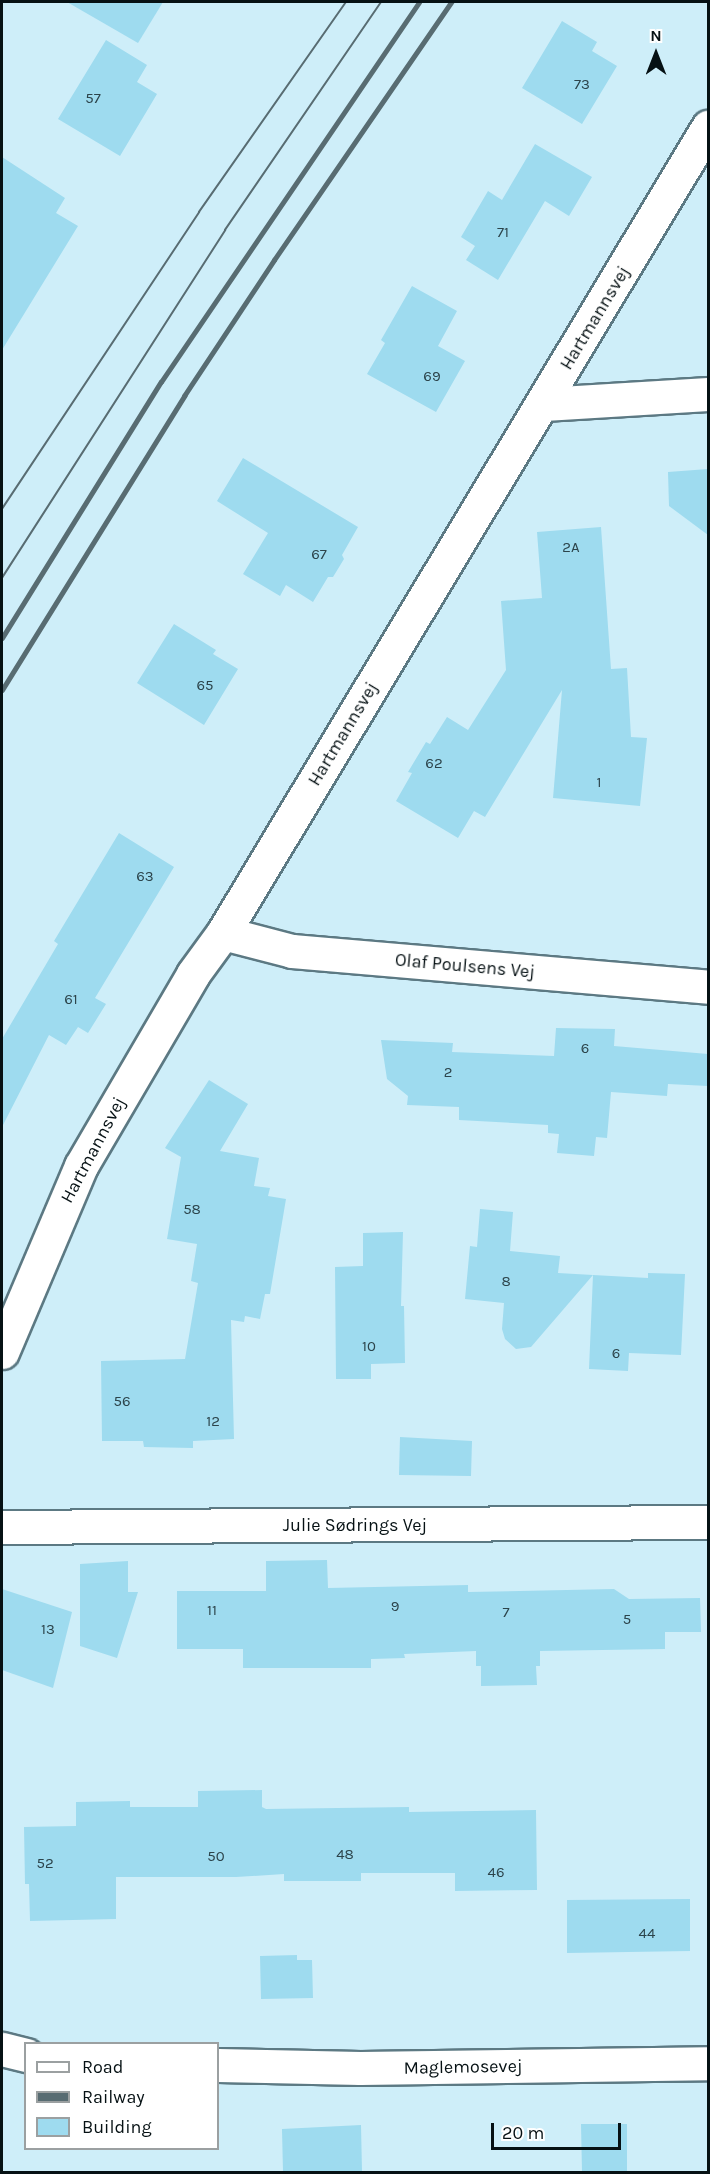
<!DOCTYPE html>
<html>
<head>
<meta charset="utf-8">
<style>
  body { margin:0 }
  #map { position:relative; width:710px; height:2174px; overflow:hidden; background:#ceeef9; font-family:Karla,sans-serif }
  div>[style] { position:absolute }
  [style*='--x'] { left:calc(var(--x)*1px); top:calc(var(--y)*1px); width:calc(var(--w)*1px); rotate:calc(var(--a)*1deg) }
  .building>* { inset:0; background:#9edbef }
  .roads { filter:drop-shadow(2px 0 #5c7983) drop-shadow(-2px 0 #5c7983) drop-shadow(0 2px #5c7983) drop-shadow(0 -2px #5c7983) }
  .street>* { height:33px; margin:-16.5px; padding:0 16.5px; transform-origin:16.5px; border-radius:16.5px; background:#fff }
  .secondary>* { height:33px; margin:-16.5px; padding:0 16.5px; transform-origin:16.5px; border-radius:16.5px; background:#fff }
  .tram>* { height:1.5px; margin:-0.75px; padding:0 0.75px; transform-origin:0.75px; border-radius:0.75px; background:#586c72 }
  .rail>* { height:4.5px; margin:-2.25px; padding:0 2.25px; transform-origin:2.25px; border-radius:2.25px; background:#586c72 }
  span { translate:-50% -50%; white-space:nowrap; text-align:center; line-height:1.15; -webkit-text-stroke:5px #fff; paint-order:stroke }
  .number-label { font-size:15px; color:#2c444b }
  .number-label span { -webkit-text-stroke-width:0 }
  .street-label { font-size:18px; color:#061114 }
  .frame { position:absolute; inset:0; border:3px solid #061114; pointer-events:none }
  .legend { position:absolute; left:24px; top:2042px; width:195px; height:108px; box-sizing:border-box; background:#fff; border:2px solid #9ba0a1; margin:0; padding:8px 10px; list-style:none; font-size:18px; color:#061114 }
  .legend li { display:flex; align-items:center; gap:12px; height:30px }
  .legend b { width:30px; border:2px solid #9ba0a1 }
  .north { position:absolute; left:626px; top:24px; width:60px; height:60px; -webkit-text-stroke:4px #fff; paint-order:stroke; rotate:0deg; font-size:16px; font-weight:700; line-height:24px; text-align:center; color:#061114 }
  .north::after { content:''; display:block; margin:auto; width:21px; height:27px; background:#061114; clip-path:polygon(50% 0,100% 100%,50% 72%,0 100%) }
  .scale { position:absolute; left:491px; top:2123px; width:130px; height:27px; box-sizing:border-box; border:3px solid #061114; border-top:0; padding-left:8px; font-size:18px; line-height:21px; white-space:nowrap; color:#061114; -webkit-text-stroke:4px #fff; paint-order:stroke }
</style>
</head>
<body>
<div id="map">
  <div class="building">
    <div style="clip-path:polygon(67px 2px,163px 2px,138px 43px)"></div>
    <div style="clip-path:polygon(562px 21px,597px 42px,592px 51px,617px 66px,582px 124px,522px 88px)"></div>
    <div style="clip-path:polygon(106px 40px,147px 65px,137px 82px,157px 94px,120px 156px,58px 119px)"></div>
    <div style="clip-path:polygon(535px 144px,592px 177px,569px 216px,545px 201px,498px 280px,466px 260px,475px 246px,461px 237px,488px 191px,502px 200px)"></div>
    <div style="clip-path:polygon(2px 157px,65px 198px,56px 213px,78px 226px,2px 350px)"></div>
    <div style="clip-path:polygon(412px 286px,457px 311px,438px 346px,465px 361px,436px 412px,367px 374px,385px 343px,381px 340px)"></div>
    <div style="clip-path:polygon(243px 458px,358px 527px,342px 555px,344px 559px,333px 577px,328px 577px,313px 602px,286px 585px,280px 596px,243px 574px,268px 533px,217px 501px)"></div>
    <div style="clip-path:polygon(708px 469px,708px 535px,669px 506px,668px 472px)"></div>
    <div style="clip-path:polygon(601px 527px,611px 669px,627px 668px,631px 737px,647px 738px,640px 806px,553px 798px,562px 690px,485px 817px,474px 811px,458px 838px,396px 801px,412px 773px,408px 772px,426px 742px,430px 744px,447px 717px,468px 730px,506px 670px,501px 601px,542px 598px,537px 532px)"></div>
    <div style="clip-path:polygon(174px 624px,216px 650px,213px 654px,238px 669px,204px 725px,137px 683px)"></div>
    <div style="clip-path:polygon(119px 833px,174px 867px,95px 998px,106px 1004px,88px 1033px,78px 1027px,66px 1045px,49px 1035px,2px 1127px,2px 1039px,58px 944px,54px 941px)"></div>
    <div style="clip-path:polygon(556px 1028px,615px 1029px,614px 1046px,708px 1054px,708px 1086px,668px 1084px,667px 1096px,611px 1092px,607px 1138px,596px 1137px,594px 1156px,557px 1153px,559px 1134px,548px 1133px,548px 1125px,459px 1120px,459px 1107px,407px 1105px,408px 1096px,387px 1079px,381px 1040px,453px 1043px,452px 1052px,554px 1056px)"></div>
    <div style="clip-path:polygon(209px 1080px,248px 1104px,220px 1151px,259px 1158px,254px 1186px,270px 1188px,268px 1196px,286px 1199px,270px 1294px,265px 1294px,260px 1319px,245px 1316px,244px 1322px,231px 1320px,234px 1439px,193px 1441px,193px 1448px,144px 1447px,143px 1441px,102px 1441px,101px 1361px,185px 1359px,198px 1283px,191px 1281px,197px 1244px,167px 1239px,181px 1157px,165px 1148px)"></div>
    <div style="clip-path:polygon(480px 1209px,513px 1212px,510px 1251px,560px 1256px,558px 1273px,593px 1275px,531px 1347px,516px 1349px,505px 1339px,502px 1329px,504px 1303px,465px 1299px,470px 1246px,477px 1247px)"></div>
    <div style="clip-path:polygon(403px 1232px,401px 1306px,404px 1306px,405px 1363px,371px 1364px,371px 1379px,336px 1379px,335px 1267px,363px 1266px,363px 1233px)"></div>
    <div style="clip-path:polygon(648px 1273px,685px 1274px,681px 1355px,629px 1353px,628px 1371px,589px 1369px,593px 1275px,648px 1278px)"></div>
    <div style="clip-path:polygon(400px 1437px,472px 1441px,471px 1476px,399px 1475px)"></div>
    <div style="clip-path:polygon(327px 1560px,328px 1588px,468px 1585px,468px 1592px,614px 1589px,629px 1599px,700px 1598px,701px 1632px,665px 1632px,665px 1649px,540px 1651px,540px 1666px,536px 1666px,537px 1685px,481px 1686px,481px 1666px,476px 1666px,476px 1651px,404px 1654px,405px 1658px,371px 1659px,371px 1668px,243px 1668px,243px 1649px,177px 1649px,177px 1591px,266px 1591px,266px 1561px)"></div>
    <div style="clip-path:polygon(128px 1561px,128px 1592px,138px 1592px,117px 1658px,80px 1646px,80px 1564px)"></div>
    <div style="clip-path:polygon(2px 1589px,72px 1612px,53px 1688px,2px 1670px)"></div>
    <div style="clip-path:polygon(262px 1790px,262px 1807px,266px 1809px,409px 1807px,409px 1812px,536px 1810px,537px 1890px,455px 1891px,455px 1873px,361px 1873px,361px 1881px,284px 1881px,284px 1874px,236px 1877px,116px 1877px,116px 1919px,30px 1921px,29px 1884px,25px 1884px,24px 1827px,76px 1826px,76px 1802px,130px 1801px,130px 1807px,198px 1807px,198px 1791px)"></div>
    <div style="clip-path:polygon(690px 1899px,690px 1951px,567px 1953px,567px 1900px)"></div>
    <div style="clip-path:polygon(297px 1955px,297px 1960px,312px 1960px,313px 1998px,261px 1999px,260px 1956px)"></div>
    <div style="clip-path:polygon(581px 2124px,627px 2124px,627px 2172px,582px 2172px)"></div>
    <div style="clip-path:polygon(361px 2125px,362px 2172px,283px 2172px,282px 2129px)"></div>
  </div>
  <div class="roads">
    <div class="street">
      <div style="--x:544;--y:404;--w:164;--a:-3.5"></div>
      <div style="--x:223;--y:933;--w:71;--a:14.6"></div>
      <div style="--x:292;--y:951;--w:418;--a:4.9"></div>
      <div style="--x:2;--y:1352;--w:202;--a:-67"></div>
      <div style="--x:81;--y:1166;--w:222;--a:-59.7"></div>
      <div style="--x:193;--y:974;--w:51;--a:-53.8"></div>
      <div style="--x:223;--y:933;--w:941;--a:-58.96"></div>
      <div style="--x:2;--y:1527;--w:706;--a:-0.41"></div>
    </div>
    <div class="secondary">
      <div style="--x:2;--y:2049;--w:25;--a:14"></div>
      <div style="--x:218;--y:2065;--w:142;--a:1.2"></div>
      <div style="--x:360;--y:2068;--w:348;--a:-0.8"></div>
    </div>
  </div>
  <div class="tram">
    <div style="--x:2;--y:509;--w:356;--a:-56.4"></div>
    <div style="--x:199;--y:212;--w:256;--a:-55"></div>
    <div style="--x:2;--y:578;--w:413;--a:-57.3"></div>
    <div style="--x:225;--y:230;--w:276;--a:-55.6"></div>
  </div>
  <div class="rail">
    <div style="--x:2;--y:638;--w:301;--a:-58.2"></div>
    <div style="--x:161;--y:382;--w:459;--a:-55.8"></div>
    <div style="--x:2;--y:690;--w:346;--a:-58.2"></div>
    <div style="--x:184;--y:396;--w:163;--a:-56.5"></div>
    <div style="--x:274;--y:260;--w:313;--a:-55.5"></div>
  </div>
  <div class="number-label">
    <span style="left:582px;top:85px">73</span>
    <span style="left:93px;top:99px">57</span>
    <span style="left:503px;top:233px">71</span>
    <span style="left:432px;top:377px">69</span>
    <span style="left:571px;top:548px">2A</span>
    <span style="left:319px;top:555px">67</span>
    <span style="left:205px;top:686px">65</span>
    <span style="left:434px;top:764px">62</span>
    <span style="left:599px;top:783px">1</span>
    <span style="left:145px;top:877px">63</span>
    <span style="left:71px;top:1000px">61</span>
    <span style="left:585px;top:1049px">6</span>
    <span style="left:448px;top:1073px">2</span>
    <span style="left:192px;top:1210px">58</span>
    <span style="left:506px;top:1282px">8</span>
    <span style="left:369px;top:1347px">10</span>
    <span style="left:616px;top:1354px">6</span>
    <span style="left:122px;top:1402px">56</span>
    <span style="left:213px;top:1422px">12</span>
    <span style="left:395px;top:1607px">9</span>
    <span style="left:212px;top:1611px">11</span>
    <span style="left:506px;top:1613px">7</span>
    <span style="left:627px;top:1620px">5</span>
    <span style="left:48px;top:1630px">13</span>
    <span style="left:345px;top:1855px">48</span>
    <span style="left:216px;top:1857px">50</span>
    <span style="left:45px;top:1864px">52</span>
    <span style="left:496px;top:1873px">46</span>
    <span style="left:647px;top:1934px">44</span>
  </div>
  <div class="street-label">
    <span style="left:595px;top:318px;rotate:-59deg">Hartmannsvej</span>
    <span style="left:343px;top:734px;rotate:-59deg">Hartmannsvej</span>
    <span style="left:465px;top:966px;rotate:5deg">Olaf Poulsens Vej</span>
    <span style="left:93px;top:1150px;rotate:-62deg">Hartmannsvej</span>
    <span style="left:355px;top:1525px">Julie Sødrings Vej</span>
    <span style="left:463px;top:2067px;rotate:-1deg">Maglemosevej</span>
  </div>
  <div class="frame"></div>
  <ul class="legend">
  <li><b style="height:8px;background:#fff"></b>Road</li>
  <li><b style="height:8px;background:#586c72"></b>Railway</li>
  <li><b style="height:16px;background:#9edbef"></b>Building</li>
  </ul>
  <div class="north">N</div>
  <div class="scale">20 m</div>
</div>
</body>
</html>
